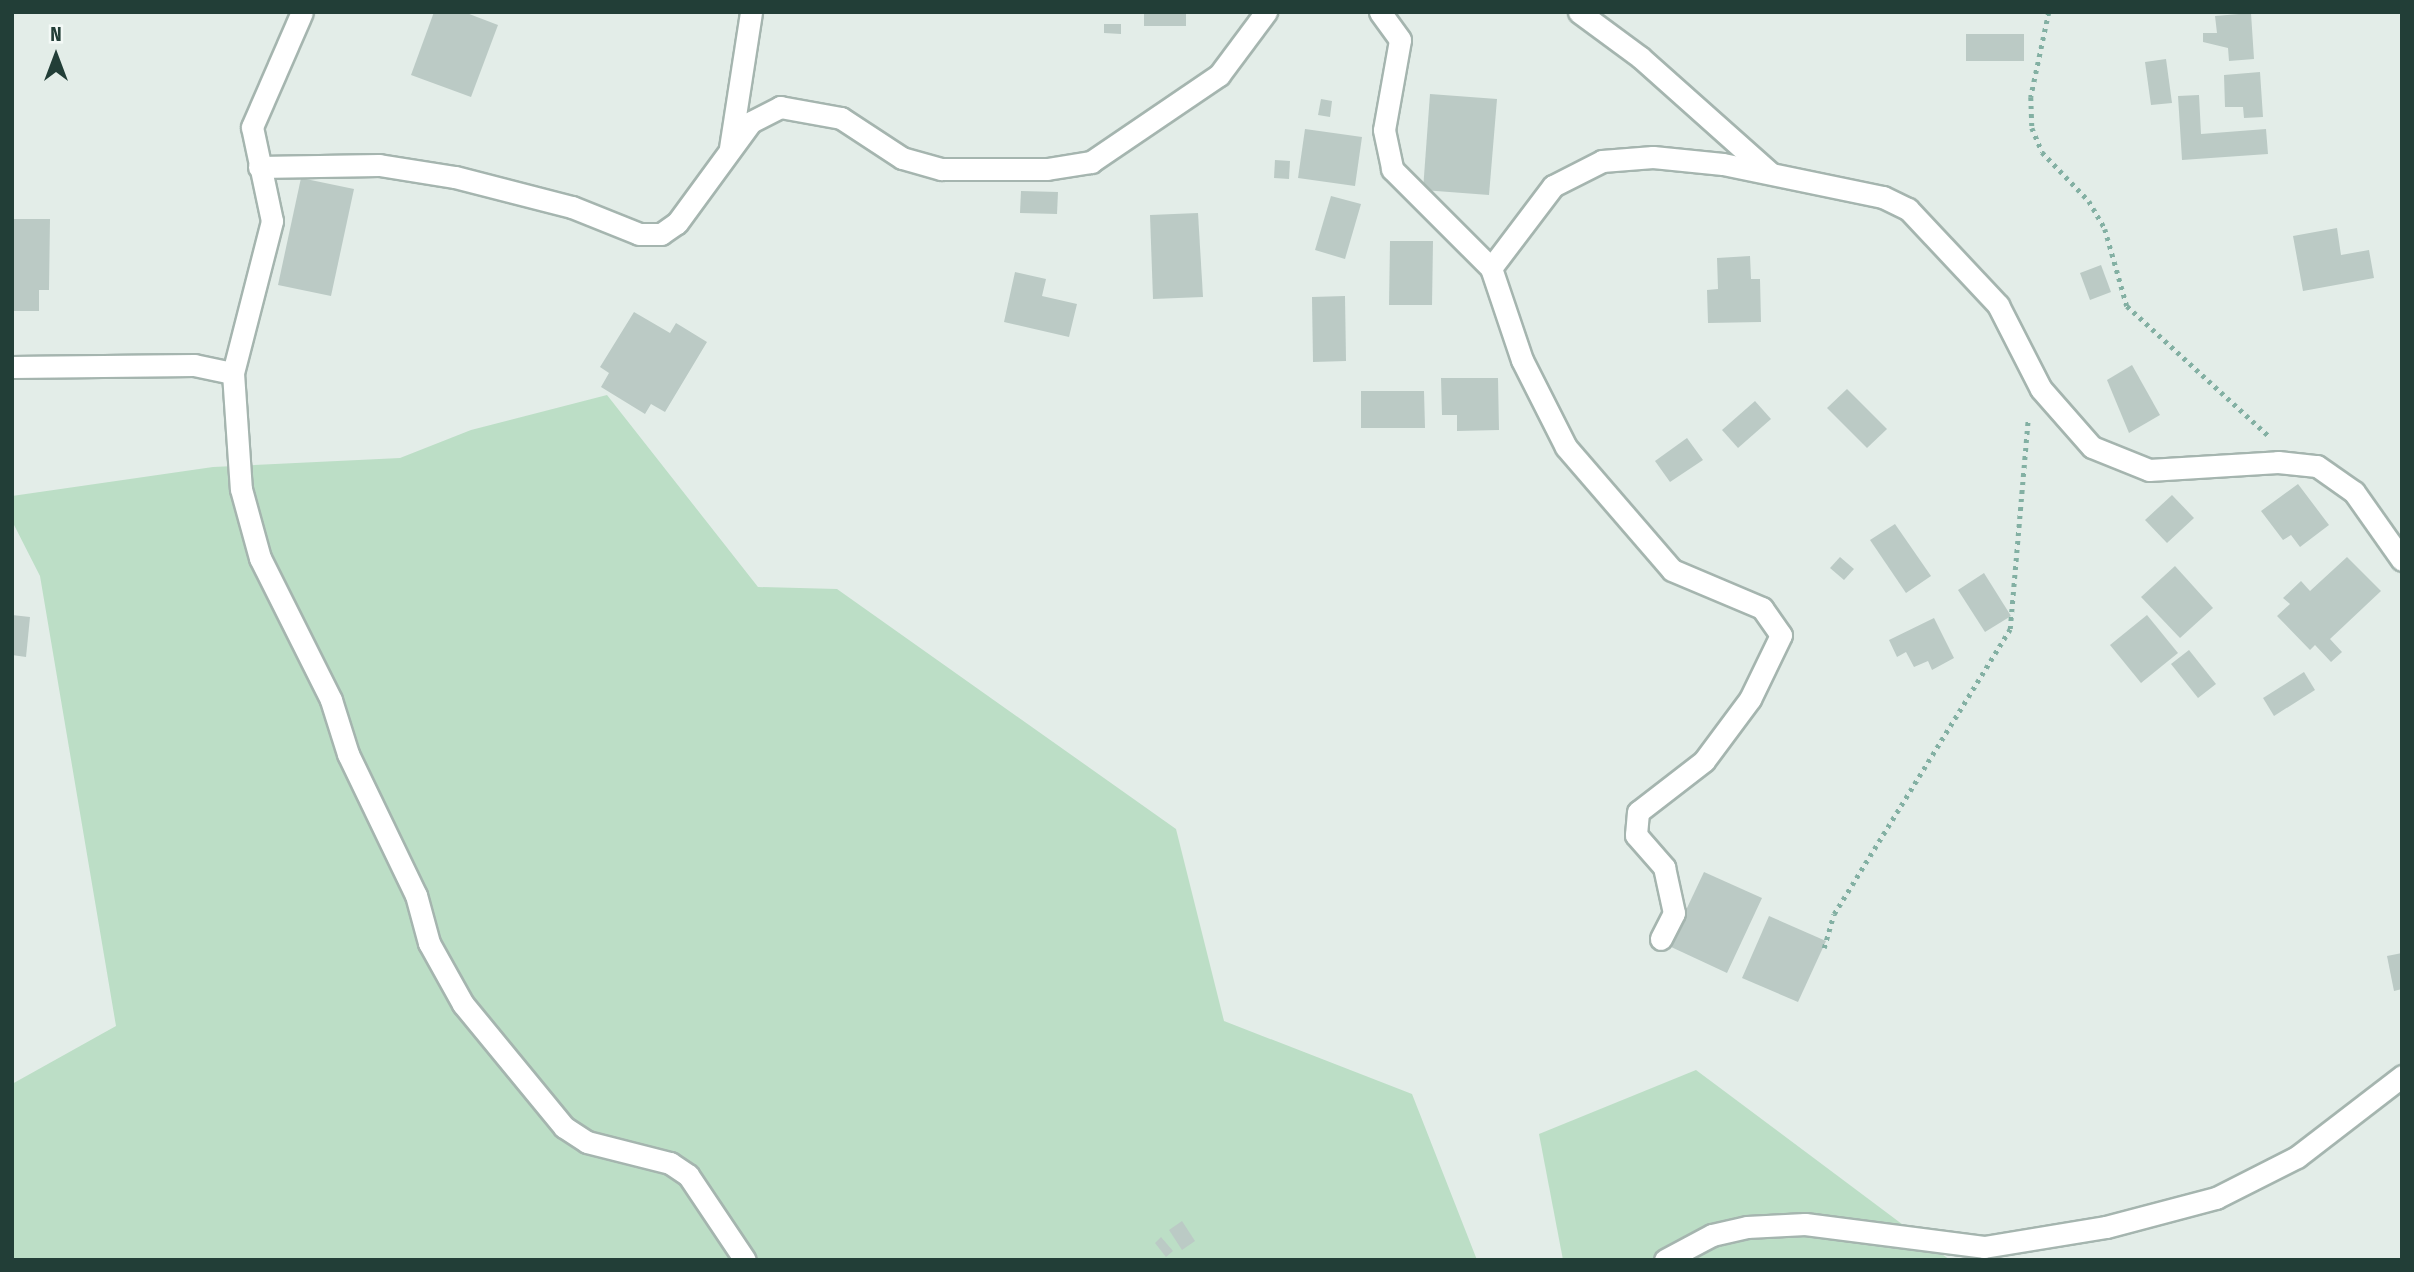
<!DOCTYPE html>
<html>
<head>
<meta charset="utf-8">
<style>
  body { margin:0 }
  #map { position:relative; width:2414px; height:1272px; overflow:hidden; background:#e3ede8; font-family:"Fira Sans Condensed",sans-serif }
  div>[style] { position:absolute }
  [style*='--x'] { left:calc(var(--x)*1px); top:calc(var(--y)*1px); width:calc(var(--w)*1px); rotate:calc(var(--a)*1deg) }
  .green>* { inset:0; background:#bcdec6 }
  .building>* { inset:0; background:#bbcac5 }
  .path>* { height:4.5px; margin-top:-2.25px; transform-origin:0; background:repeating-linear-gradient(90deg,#83b0a3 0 3.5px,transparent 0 8.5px) }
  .roads { filter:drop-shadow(2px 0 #a5b5af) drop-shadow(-2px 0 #a5b5af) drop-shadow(0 2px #a5b5af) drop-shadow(0 -2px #a5b5af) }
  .minor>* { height:21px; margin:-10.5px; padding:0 10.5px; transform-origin:10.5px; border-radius:10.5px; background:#fff }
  span { translate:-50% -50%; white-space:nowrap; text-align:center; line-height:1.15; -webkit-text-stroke:5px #f3f9f6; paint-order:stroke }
  .frame { position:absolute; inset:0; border:14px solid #223e37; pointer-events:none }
  .north { position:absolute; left:21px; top:21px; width:70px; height:70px; -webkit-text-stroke:5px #f3f9f6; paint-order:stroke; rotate:0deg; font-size:19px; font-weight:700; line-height:28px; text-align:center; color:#223e37 }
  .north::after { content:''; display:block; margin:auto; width:24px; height:32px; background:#223e37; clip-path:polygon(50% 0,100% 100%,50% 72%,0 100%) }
</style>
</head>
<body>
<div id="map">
  <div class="green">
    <div style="clip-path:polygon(607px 395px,758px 587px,837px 589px,1176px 829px,1224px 1021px,1412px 1094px,1477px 1260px,12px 1260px,12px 1084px,116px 1026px,40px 576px,12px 521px,12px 496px,213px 467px,400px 458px,471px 430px)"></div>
    <div style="clip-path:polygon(1696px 1070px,1950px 1260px,1563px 1260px,1539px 1134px)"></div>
  </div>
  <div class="building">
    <div style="clip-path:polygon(434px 12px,464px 12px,498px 25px,471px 97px,411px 75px)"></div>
    <div style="clip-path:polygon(1144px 12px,1186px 12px,1186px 26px,1144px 26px)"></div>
    <div style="clip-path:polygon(2251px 13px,2254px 59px,2229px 61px,2228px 48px,2203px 42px,2203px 33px,2217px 33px,2215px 16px)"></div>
    <div style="clip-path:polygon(1104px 24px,1121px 24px,1121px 34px,1104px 33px)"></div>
    <div style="clip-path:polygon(1966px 34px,2024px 34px,2024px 61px,1966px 61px)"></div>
    <div style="clip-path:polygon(2166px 59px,2172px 103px,2151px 105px,2145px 62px)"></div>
    <div style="clip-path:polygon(2260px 72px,2263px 117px,2244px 118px,2243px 107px,2225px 107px,2224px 75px)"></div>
    <div style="clip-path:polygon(1430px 94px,1497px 99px,1489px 195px,1423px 190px)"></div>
    <div style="clip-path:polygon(2199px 95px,2201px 134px,2266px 129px,2268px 154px,2182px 160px,2178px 96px)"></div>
    <div style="clip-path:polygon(1321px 99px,1332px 101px,1330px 117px,1318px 115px)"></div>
    <div style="clip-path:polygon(1305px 129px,1362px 137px,1355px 186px,1298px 178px)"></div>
    <div style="clip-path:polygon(1275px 160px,1290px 161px,1289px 179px,1274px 178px)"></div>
    <div style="clip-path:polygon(301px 178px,354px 189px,331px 296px,278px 285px)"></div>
    <div style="clip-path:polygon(1021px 191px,1058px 192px,1057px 214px,1020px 213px)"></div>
    <div style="clip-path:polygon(1331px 196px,1361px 204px,1345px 259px,1315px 250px)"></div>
    <div style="clip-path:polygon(1198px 213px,1203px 297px,1153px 299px,1150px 215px)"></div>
    <div style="clip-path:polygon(12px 219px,50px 219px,49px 290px,39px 290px,39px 311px,12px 311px)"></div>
    <div style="clip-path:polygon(2337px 228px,2341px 255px,2369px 250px,2374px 278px,2303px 291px,2293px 236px)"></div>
    <div style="clip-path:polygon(1390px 241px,1433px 241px,1432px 305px,1389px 305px)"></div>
    <div style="clip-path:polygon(1750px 256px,1751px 279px,1760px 279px,1761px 322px,1708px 323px,1707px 290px,1718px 289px,1717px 258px)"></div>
    <div style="clip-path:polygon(2101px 265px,2111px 292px,2090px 300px,2080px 273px)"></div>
    <div style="clip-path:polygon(1015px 272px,1046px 279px,1042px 296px,1077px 304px,1069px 337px,1004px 322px)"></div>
    <div style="clip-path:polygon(1345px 296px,1346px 361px,1313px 362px,1312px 297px)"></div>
    <div style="clip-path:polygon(634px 312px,670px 333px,676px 323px,707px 342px,665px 412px,651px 404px,645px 414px,601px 387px,609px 373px,600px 367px)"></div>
    <div style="clip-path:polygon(2132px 365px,2160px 415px,2129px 433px,2107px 380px)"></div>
    <div style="clip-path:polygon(1441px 378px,1498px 378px,1499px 430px,1457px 431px,1457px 415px,1442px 415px)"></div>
    <div style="clip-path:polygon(1847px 389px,1887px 429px,1867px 448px,1827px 408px)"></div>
    <div style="clip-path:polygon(1361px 391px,1424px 391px,1425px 428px,1361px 428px)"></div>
    <div style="clip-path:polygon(1755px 401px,1771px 419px,1738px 448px,1722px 430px)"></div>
    <div style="clip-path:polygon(1687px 438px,1703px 460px,1670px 482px,1655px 461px)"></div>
    <div style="clip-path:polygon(2298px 484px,2329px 525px,2300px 547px,2291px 535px,2283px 540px,2261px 511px)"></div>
    <div style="clip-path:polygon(2172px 495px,2194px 518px,2167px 543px,2145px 520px)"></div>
    <div style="clip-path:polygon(1895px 524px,1931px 576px,1906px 593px,1870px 540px)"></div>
    <div style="clip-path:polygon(1840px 557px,1854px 569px,1844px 580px,1830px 568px)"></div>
    <div style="clip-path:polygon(2347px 557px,2381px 591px,2330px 639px,2342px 652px,2331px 662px,2315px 645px,2310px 650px,2277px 616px,2290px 604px,2283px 598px,2301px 581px,2310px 591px)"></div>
    <div style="clip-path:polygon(2175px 566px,2213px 608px,2180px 638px,2141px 597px)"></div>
    <div style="clip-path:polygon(1984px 573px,2011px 616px,1985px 632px,1958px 590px)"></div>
    <div style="clip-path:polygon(12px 615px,30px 617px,26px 657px,12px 655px)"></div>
    <div style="clip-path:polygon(2147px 615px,2178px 653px,2141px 683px,2110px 645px)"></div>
    <div style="clip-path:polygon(1934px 618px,1954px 658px,1932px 670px,1928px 661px,1914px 667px,1906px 652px,1897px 657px,1889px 640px)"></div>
    <div style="clip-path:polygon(2189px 650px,2216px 684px,2198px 698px,2171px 664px)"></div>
    <div style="clip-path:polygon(2304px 672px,2315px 690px,2274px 716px,2263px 698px)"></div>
    <div style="clip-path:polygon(1704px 872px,1762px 898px,1727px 973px,1669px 946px)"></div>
    <div style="clip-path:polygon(1769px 916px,1826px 941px,1798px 1002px,1742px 978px)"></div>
    <div style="clip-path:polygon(2402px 953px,2402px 989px,2394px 991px,2387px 956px)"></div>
    <div style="clip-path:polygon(1182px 1221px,1195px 1241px,1182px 1250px,1169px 1230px)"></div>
    <div style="clip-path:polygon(1161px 1237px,1173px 1251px,1166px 1257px,1155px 1243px)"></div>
  </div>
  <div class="path">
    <div style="--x:2049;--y:12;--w:87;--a:102"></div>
    <div style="--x:2031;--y:97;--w:31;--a:88"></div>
    <div style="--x:2032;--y:128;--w:26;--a:67"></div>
    <div style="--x:2042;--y:152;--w:68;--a:46.2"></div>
    <div style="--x:2089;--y:201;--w:32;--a:60"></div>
    <div style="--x:2105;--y:229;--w:80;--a:74.1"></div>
    <div style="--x:2127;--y:306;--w:193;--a:42.5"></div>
    <div style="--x:1824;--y:948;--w:35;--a:-74"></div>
    <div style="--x:1834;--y:914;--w:335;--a:-58.3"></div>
    <div style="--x:2010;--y:629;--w:212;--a:-85.1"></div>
  </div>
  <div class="roads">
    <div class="minor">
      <div style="--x:1380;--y:12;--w:34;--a:54"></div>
      <div style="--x:1400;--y:40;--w:91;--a:100.1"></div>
      <div style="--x:1384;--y:130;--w:40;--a:78"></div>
      <div style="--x:1392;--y:169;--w:140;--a:45"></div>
      <div style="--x:1491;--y:268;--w:97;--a:71.4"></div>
      <div style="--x:1522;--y:360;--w:97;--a:63.2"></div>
      <div style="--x:1566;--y:447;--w:162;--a:49.2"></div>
      <div style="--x:1672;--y:570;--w:98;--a:22.9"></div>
      <div style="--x:1762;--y:608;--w:33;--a:55"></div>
      <div style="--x:1781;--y:635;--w:71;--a:115.8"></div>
      <div style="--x:1750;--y:699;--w:77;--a:126.6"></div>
      <div style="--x:1704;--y:761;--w:83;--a:142.3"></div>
      <div style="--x:1638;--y:812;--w:23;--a:95"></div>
      <div style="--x:1636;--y:835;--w:43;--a:48.8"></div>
      <div style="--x:1664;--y:867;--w:47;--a:77.7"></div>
      <div style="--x:1674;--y:913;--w:29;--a:117"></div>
      <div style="--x:1579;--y:12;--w:76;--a:36.4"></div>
      <div style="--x:1640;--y:57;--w:173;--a:41.7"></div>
      <div style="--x:730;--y:148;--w:138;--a:-81.2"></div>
      <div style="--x:259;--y:167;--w:120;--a:-1"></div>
      <div style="--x:379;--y:165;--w:77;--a:9"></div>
      <div style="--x:455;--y:177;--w:121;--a:14.4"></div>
      <div style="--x:572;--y:207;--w:72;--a:21.9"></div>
      <div style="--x:639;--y:234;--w:22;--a:0"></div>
      <div style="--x:661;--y:234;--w:19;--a:-35"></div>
      <div style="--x:677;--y:223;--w:125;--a:-53.8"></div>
      <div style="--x:751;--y:122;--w:33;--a:-27"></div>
      <div style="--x:780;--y:107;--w:62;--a:10.2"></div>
      <div style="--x:841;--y:118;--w:73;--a:33.3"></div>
      <div style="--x:902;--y:158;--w:41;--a:15.8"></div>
      <div style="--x:941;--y:169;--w:106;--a:0"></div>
      <div style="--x:1047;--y:169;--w:45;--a:-9"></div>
      <div style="--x:1091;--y:162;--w:155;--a:-34.2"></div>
      <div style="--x:1219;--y:75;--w:79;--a:-53.3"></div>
      <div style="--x:1491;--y:268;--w:103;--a:-52.9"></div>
      <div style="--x:1553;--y:186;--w:55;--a:-27"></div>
      <div style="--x:1602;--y:161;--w:51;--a:-4.5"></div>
      <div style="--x:1653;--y:157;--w:70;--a:5.7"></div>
      <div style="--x:1723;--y:164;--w:163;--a:11.7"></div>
      <div style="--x:1883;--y:197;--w:28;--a:26"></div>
      <div style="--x:1908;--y:209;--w:132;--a:46.8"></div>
      <div style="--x:1998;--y:305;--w:94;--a:62.9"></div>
      <div style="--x:2041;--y:389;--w:77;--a:48.7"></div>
      <div style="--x:2092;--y:447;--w:61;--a:22"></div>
      <div style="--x:2149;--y:470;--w:129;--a:-3.5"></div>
      <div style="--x:2278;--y:462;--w:39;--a:6"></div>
      <div style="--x:2317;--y:466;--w:45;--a:35.1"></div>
      <div style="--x:2354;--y:492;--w:83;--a:54.8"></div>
      <div style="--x:12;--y:367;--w:182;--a:-0.6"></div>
      <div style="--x:194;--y:365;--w:40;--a:12"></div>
      <div style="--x:233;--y:373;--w:116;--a:86.1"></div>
      <div style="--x:241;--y:489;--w:72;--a:74.6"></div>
      <div style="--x:260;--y:558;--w:159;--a:63.4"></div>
      <div style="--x:331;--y:700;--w:57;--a:72.5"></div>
      <div style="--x:348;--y:754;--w:157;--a:64.3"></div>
      <div style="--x:416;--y:895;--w:50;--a:74.8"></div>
      <div style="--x:429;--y:943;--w:70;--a:60.9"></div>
      <div style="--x:463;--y:1004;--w:159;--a:50.6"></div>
      <div style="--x:564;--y:1127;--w:27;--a:33"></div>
      <div style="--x:587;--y:1142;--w:86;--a:14.2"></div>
      <div style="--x:670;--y:1163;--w:22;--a:34"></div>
      <div style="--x:688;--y:1175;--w:102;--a:56.2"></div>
      <div style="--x:233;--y:373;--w:157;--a:-75.6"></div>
      <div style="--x:272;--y:221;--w:96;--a:-102"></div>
      <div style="--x:252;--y:127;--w:125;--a:-66.5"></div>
      <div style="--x:1665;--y:1260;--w:53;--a:-28"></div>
      <div style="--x:1712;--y:1235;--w:36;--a:-13"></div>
      <div style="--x:1747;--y:1227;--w:58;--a:-3"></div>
      <div style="--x:1805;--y:1224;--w:180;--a:7.3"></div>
      <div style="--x:1984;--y:1247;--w:124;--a:-9.3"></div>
      <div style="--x:2106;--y:1227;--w:114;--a:-14.8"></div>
      <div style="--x:2216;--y:1198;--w:91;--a:-26.8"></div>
      <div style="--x:2297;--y:1157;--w:133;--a:-37.6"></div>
    </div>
  </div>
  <div class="frame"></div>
  <div class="north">N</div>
</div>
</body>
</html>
